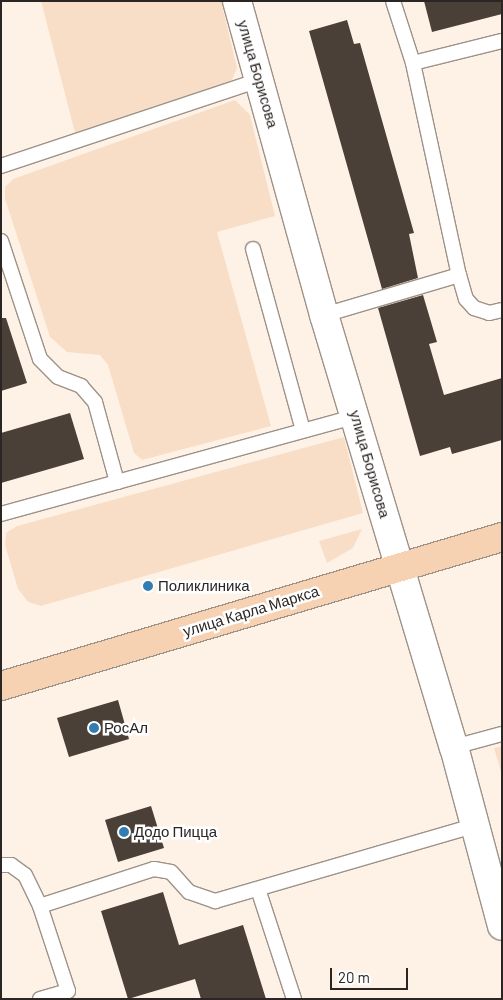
<!DOCTYPE html>
<html>
<head>
<meta charset="utf-8">
<style>
  body { margin:0 }
  #map { position:relative; width:503px; height:1000px; overflow:hidden; background:#fef2e7; font-family:Barlow,sans-serif }
  div>[style] { position:absolute }
  [style*='--x'] { left:calc(var(--x)*1px); top:calc(var(--y)*1px); width:calc(var(--w)*1px); rotate:calc(var(--a)*1deg) }
  .green>* { inset:0; background:#f9dec7 }
  .building>* { inset:0; background:#4a4038 }
  .roads { filter:drop-shadow(1px 0 #9d9288) drop-shadow(-1px 0 #9d9288) drop-shadow(0 1px #9d9288) drop-shadow(0 -1px #9d9288) }
  .service>* { height:14px; margin:-7px; padding:0 7px; transform-origin:7px; border-radius:7px; background:#fff }
  .tertiary>* { height:28px; margin:-14px; padding:0 14px; transform-origin:14px; border-radius:14px; background:#fff }
  .primary>* { height:28px; margin:-14px; padding:0 14px; transform-origin:14px; border-radius:14px; background:#f6d2b2 }
  .dots>* { width:14px; height:14px; translate:-50% -50%; box-sizing:border-box; border:2px solid #fff; border-radius:50% }
  span { translate:-50% -50%; white-space:nowrap; text-align:center; line-height:1.15; -webkit-text-stroke:5px #fff; paint-order:stroke }
  .street-label { font-size:15px; color:#2b2623 }
  .poi-label { font-size:15px; color:#2b2623 }
  .left { translate:0 -50%; text-align:left }
  .frame { position:absolute; inset:0; border:2px solid #2b2623; pointer-events:none }
  .scale { position:absolute; left:330px; top:968px; width:78px; height:22px; box-sizing:border-box; border:2px solid #2b2623; border-top:0; padding-left:6px; font-size:15px; line-height:18px; white-space:nowrap; color:#2b2623; -webkit-text-stroke:4px #fff; paint-order:stroke }
</style>
</head>
<body>
<div id="map">
  <div class="green">
    <div style="clip-path:polygon(41px 1px,221px 1px,237px 68px,232px 80px,219px 86px,75px 133px)"></div>
    <div style="clip-path:polygon(235px 100px,250px 115px,275px 216px,217px 232px,271px 426px,142px 460px,134px 453px,108px 365px,100px 355px,67px 352px,50px 337px,5px 199px,5px 187px,13px 179px)"></div>
    <div style="clip-path:polygon(344px 437px,363px 513px,41px 606px,28px 602px,18px 589px,5px 545px,6px 533px,17px 526px)"></div>
    <div style="clip-path:polygon(362px 529px,353px 548px,327px 563px,319px 541px)"></div>
    <div style="clip-path:polygon(502px 746px,502px 775px,494px 748px)"></div>
  </div>
  <div class="building">
    <div style="clip-path:polygon(424px 1px,502px 1px,502px 14px,432px 32px)"></div>
    <div style="clip-path:polygon(347px 20px,354px 44px,360px 43px,414px 233px,409px 234px,418px 278px,382px 289px,309px 31px)"></div>
    <div style="clip-path:polygon(423px 295px,437px 342px,429px 344px,444px 395px,502px 378px,502px 440px,452px 454px,450px 447px,420px 456px,378px 308px)"></div>
    <div style="clip-path:polygon(1px 318px,6px 318px,27px 383px,1px 391px)"></div>
    <div style="clip-path:polygon(70px 413px,84px 459px,1px 483px,1px 433px)"></div>
    <div style="clip-path:polygon(118px 700px,129px 739px,69px 757px,57px 718px)"></div>
    <div style="clip-path:polygon(151px 806px,164px 848px,118px 862px,105px 820px)"></div>
    <div style="clip-path:polygon(163px 892px,179px 945px,243px 925px,266px 999px,201px 999px,195px 979px,128px 999px,101px 911px)"></div>
  </div>
  <div class="roads">
    <div class="service">
      <div style="--x:393;--y:1;--w:65;--a:72.1"></div>
      <div style="--x:413;--y:63;--w:92;--a:-13.9"></div>
      <div style="--x:413;--y:63;--w:217;--a:77.8"></div>
      <div style="--x:1;--y:166;--w:272;--a:-18.4"></div>
      <div style="--x:1;--y:241;--w:124;--a:71.7"></div>
      <div style="--x:40;--y:359;--w:25;--a:45"></div>
      <div style="--x:58;--y:377;--w:25;--a:21"></div>
      <div style="--x:81;--y:386;--w:21;--a:49"></div>
      <div style="--x:95;--y:402;--w:83;--a:74.6"></div>
      <div style="--x:117;--y:482;--w:248;--a:-15.4"></div>
      <div style="--x:253;--y:249;--w:188;--a:74.6"></div>
      <div style="--x:324;--y:315;--w:141;--a:-16.5"></div>
      <div style="--x:459;--y:275;--w:25;--a:74"></div>
      <div style="--x:466;--y:299;--w:12;--a:48"></div>
      <div style="--x:474;--y:308;--w:16;--a:18"></div>
      <div style="--x:489;--y:313;--w:13;--a:-13"></div>
      <div style="--x:1;--y:514;--w:120;--a:-15.4"></div>
      <div style="--x:454;--y:747;--w:50;--a:-15.2"></div>
      <div style="--x:1;--y:865;--w:10;--a:0"></div>
      <div style="--x:11;--y:865;--w:17;--a:36"></div>
      <div style="--x:25;--y:875;--w:34;--a:64"></div>
      <div style="--x:258;--y:889;--w:116;--a:71.9"></div>
      <div style="--x:40;--y:999;--w:29;--a:-16"></div>
      <div style="--x:68;--y:991;--w:89;--a:-108.2"></div>
      <div style="--x:40;--y:906;--w:120;--a:-18"></div>
      <div style="--x:154;--y:869;--w:17;--a:10"></div>
      <div style="--x:171;--y:872;--w:27;--a:48"></div>
      <div style="--x:189;--y:892;--w:28;--a:19"></div>
      <div style="--x:215;--y:901;--w:269;--a:-16.2"></div>
    </div>
    <div class="tertiary">
      <div style="--x:237;--y:1;--w:326;--a:74.5"></div>
      <div style="--x:324;--y:315;--w:451;--a:73.3"></div>
      <div style="--x:454;--y:747;--w:185;--a:75"></div>
    </div>
    <div class="primary">
      <div style="--x:1;--y:686;--w:523;--a:-16.56"></div>
    </div>
  </div>
  <div class="dots">
    <div style="left:148px;top:586px;background:#337db0"></div>
    <div style="left:94px;top:728px;background:#337db0"></div>
    <div style="left:124px;top:832px;background:#337db0"></div>
  </div>
  <div class="street-label">
    <span style="left:258px;top:74px;rotate:74deg">улица Борисова</span>
    <span style="left:370px;top:464px;rotate:74deg">улица Борисова</span>
    <span style="left:251px;top:611px;rotate:-17deg">улица Карла Маркса</span>
  </div>
  <div class="poi-label">
    <span class="left" style="left:158px;top:586px">Поликлиника</span>
    <span class="left" style="left:104px;top:728px">РосАл</span>
    <span class="left" style="left:134px;top:832px">Додо Пицца</span>
  </div>
  <div class="frame"></div>
  <div class="scale">20 m</div>
</div>
</body>
</html>
